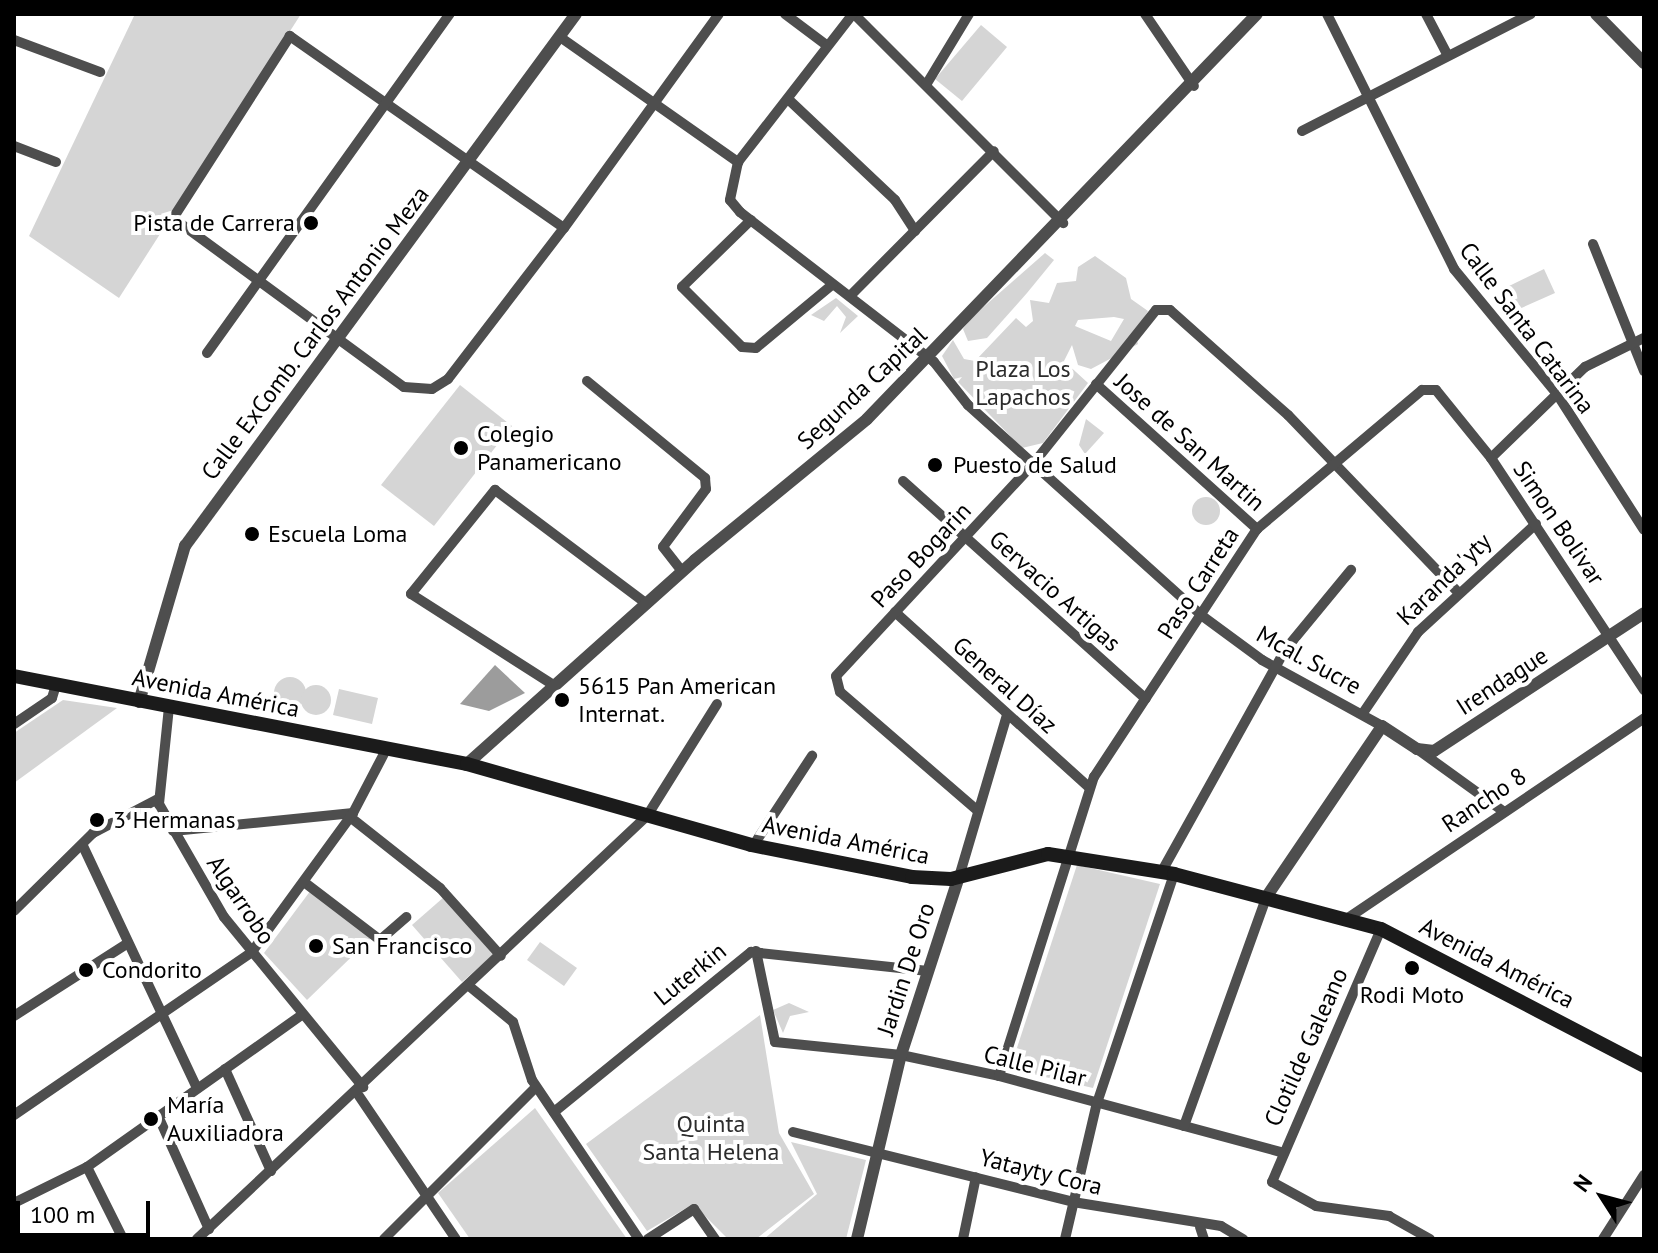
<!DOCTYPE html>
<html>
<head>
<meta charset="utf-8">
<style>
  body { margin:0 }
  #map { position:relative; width:1658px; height:1253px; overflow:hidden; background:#fff; font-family:"PT Sans",sans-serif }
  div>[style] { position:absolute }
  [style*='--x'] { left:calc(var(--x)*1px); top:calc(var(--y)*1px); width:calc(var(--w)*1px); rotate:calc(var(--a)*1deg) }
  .green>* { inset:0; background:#d5d5d5 }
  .round { border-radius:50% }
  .water>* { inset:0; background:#9c9c9c }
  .minor>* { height:10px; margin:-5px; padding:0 5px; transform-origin:5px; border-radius:5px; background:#4e4e4e }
  .tertiary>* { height:12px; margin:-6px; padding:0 6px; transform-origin:6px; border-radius:6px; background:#4e4e4e }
  .secondary>* { height:14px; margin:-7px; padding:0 7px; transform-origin:7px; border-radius:7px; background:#1b1b1b }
  .dots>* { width:22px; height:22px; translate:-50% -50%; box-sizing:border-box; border:4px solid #fff; border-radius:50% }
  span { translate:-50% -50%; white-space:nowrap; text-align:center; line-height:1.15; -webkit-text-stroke:8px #fff; paint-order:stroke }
  .poi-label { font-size:24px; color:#000 }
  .right { translate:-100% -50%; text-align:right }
  .left { translate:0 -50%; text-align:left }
  .street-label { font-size:24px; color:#000 }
  .park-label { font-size:24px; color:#2c2c2c }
  .frame { position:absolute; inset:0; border:16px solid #000; pointer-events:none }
  .north { position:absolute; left:1562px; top:1157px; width:80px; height:80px; -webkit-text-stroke:6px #fff; paint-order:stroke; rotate:306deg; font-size:22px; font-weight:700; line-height:32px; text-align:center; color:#000 }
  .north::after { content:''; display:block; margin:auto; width:28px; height:36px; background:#000; clip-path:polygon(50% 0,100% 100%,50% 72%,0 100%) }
  .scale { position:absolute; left:16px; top:1201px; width:134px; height:36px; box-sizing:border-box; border:4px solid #000; border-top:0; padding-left:10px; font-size:24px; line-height:28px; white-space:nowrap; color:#000; -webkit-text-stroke:6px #fff; paint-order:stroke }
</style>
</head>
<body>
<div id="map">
  <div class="green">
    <div style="clip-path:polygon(135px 14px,301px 14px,119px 298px,29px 236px)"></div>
    <div style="clip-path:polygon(981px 25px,1007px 47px,962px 101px,935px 79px)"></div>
    <div style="clip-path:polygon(1045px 253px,1054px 260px,1027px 293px,987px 338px,968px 341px,963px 329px,972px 317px)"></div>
    <div style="clip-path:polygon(evenodd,1095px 256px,1126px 278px,1131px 299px,1148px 311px,1135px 333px,1138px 344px,1091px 369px,1078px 365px,1072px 345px,1064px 361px,1088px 383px,1043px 443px,1022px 448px,958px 382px,962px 377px,954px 379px,942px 356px,953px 340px,964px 359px,975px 361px,1016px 318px,1026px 327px,1033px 321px,1030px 300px,1049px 303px,1057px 283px,1076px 281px,1078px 267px,1095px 256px,1114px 317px,1124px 319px,1111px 341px,1075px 326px,1078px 320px,1114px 317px)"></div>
    <div style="clip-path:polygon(1544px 269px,1555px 293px,1517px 310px,1507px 287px)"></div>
    <div style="clip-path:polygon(836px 298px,858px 316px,840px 333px,846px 317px,837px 306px,824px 321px,811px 315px)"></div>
    <div style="clip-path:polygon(460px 385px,512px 426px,434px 526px,381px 485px)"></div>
    <div style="clip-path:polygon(1086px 419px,1104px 433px,1085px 454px,1079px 445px)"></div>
    <div class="round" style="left:1192px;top:497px;width:28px;height:28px"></div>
    <div class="round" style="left:274px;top:677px;width:32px;height:32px"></div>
    <div class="round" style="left:301px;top:685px;width:30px;height:30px"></div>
    <div style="clip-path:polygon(339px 689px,378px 698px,372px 724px,333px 715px)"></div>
    <div style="clip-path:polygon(63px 700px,117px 708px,14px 783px,14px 733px)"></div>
    <div style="clip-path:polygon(1077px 865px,1160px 884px,1093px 1088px,1010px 1069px)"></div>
    <div style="clip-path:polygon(311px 890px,371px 938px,307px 1000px,264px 953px)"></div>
    <div style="clip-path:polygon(444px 897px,494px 954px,462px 982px,412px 925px)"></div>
    <div style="clip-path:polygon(540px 942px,577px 968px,564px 986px,527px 960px)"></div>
    <div style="clip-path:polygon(789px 1003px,809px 1012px,790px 1016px,783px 1033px,773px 1010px)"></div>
    <div style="clip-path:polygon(760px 1015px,779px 1133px,814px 1194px,756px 1239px,728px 1239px,693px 1204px,647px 1231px,586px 1144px)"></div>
    <div style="clip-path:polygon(535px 1108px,627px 1239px,470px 1239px,438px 1193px)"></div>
    <div style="clip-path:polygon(791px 1142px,866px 1160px,846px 1239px,764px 1239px,817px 1194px)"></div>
  </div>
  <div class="water">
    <div style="clip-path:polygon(495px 665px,525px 693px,489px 711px,460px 704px)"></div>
  </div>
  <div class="minor">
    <div style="--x:785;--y:14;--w:50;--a:36.9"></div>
    <div style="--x:854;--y:14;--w:296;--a:45"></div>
    <div style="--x:1145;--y:14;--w:87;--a:55.8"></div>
    <div style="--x:1327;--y:14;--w:285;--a:63.5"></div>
    <div style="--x:1454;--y:269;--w:162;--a:50.5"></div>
    <div style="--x:1557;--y:394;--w:161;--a:57.4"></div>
    <div style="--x:1426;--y:14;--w:45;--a:62.3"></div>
    <div style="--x:560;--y:37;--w:218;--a:35.1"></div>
    <div style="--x:738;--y:162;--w:39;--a:102"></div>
    <div style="--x:730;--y:200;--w:16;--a:50"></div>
    <div style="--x:740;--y:212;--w:245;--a:37.7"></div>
    <div style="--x:934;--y:362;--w:55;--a:51.7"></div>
    <div style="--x:968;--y:405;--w:314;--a:42"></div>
    <div style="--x:1201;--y:615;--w:76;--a:36.4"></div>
    <div style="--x:1262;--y:660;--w:137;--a:28.8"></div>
    <div style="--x:14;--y:40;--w:92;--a:20.4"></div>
    <div style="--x:926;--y:85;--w:83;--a:-58.8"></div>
    <div style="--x:788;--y:99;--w:147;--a:43.3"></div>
    <div style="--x:895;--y:200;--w:37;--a:57"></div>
    <div style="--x:1302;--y:131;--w:257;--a:-27.1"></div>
    <div style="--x:14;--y:146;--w:45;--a:20.9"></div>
    <div style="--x:738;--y:162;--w:187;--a:-52.2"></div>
    <div style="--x:751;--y:220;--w:96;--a:135.8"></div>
    <div style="--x:682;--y:287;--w:85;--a:45"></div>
    <div style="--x:742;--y:347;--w:14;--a:4"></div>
    <div style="--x:756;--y:348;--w:99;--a:-39.7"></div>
    <div style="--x:564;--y:228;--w:335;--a:-145"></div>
    <div style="--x:290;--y:36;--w:216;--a:122.7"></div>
    <div style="--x:173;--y:218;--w:286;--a:36.2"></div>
    <div style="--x:404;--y:387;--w:28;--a:4"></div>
    <div style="--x:432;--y:389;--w:19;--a:-32"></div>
    <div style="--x:448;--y:379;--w:190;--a:-52.5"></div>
    <div style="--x:564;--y:228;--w:264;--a:-54.1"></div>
    <div style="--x:1593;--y:244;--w:137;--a:68.1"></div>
    <div style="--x:850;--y:296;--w:204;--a:-45.2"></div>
    <div style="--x:207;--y:353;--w:417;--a:-54.4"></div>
    <div style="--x:587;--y:381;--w:153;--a:39.4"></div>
    <div style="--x:705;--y:478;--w:11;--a:85"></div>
    <div style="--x:706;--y:489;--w:72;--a:126.6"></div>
    <div style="--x:663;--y:547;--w:31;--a:52"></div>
    <div style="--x:1096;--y:384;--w:217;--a:42"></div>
    <div style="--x:1491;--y:458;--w:131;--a:-44.1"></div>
    <div style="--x:1585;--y:367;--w:66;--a:-26.2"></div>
    <div style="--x:903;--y:481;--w:326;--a:41.9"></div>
    <div style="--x:895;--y:612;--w:261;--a:42.1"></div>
    <div style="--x:555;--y:686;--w:171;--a:-147.4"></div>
    <div style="--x:411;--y:594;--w:134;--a:-51.1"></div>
    <div style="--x:495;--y:490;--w:190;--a:36.9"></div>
    <div style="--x:169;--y:707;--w:98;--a:95.9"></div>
    <div style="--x:159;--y:804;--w:130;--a:60.1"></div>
    <div style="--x:224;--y:917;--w:220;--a:50.7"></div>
    <div style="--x:1363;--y:713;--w:98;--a:-55.8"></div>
    <div style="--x:1418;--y:632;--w:160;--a:-42.5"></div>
    <div style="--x:14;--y:724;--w:46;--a:-34.4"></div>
    <div style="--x:52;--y:698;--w:14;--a:-73"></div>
    <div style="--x:1417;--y:749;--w:106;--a:35.8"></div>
    <div style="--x:978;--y:811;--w:182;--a:-139.2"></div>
    <div style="--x:840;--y:692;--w:16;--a:-104"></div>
    <div style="--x:836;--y:676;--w:289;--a:-47.1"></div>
    <div style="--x:1033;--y:464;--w:197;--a:-51.4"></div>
    <div style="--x:1156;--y:310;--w:14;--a:0"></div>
    <div style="--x:1170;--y:310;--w:158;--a:41.7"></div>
    <div style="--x:1288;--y:415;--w:245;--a:46.2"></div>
    <div style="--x:350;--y:817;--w:115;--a:38.3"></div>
    <div style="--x:440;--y:888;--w:91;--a:48.1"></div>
    <div style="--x:173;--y:831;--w:181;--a:-5.7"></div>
    <div style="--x:83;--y:846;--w:268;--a:64.8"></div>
    <div style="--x:753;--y:846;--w:108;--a:-56.8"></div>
    <div style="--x:1162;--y:871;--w:253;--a:-60.9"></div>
    <div style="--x:1285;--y:650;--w:104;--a:-50.5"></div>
    <div style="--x:959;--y:877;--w:169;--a:-73.5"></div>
    <div style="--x:304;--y:882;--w:96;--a:37.3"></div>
    <div style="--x:380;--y:940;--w:35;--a:-41"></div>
    <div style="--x:14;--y:911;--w:111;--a:-44.6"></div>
    <div style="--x:93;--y:833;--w:73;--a:-27.6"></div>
    <div style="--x:1348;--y:918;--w:357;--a:-34"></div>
    <div style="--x:1381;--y:929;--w:275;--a:113.3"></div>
    <div style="--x:1272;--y:1182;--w:50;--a:28.6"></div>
    <div style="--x:1316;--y:1206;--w:74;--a:7.8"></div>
    <div style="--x:1389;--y:1216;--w:47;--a:29.3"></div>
    <div style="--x:756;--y:951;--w:93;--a:78.2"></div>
    <div style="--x:775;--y:1042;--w:127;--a:5.9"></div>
    <div style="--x:901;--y:1055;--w:100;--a:12.1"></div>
    <div style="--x:999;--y:1076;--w:292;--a:15.1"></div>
    <div style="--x:469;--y:986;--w:57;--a:39.3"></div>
    <div style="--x:513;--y:1022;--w:61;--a:71.9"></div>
    <div style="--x:532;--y:1080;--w:192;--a:56.1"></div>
    <div style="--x:14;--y:1016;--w:135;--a:-32.6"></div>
    <div style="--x:225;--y:1069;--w:112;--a:65.7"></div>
    <div style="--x:999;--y:1076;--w:314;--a:-72.4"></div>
    <div style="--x:1094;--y:777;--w:297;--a:-56.7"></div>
    <div style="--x:1257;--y:529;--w:216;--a:-40.1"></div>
    <div style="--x:1422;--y:390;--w:14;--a:0"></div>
    <div style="--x:1436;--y:390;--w:87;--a:51"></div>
    <div style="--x:1491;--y:458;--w:278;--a:56.6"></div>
    <div style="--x:357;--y:1093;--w:176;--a:55.9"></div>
    <div style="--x:554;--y:1112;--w:254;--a:-39.1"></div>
    <div style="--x:751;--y:952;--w:178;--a:6.1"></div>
    <div style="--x:14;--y:1115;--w:287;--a:-34.4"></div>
    <div style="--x:251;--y:953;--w:173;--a:-53.9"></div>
    <div style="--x:353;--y:813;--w:73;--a:-62.4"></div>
    <div style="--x:159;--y:1118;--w:122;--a:65.8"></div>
    <div style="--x:1184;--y:1126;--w:245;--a:-70.2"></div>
    <div style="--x:793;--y:1132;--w:289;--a:14"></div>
    <div style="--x:1073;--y:1202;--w:150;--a:9.2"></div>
    <div style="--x:1221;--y:1226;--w:26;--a:31"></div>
    <div style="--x:87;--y:1167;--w:80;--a:63.4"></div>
    <div style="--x:14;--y:1203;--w:81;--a:-26.3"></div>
    <div style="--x:87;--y:1167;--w:263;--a:-35.3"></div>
    <div style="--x:1200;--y:1227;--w:13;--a:72"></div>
    <div style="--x:197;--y:1239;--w:618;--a:-43.23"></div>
    <div style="--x:647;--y:816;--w:132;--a:-58"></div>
    <div style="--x:384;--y:1239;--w:215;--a:-45"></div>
    <div style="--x:648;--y:1239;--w:55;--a:-33.1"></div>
    <div style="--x:694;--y:1209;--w:37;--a:55"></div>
    <div style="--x:963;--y:1239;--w:63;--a:-78.2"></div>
    <div style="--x:1065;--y:1239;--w:140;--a:-76.8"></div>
    <div style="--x:1097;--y:1103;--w:242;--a:-71.4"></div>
    <div style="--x:1603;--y:1239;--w:76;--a:-57.4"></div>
  </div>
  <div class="tertiary">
    <div style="--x:1596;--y:14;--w:69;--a:45.6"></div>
    <div style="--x:139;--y:702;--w:163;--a:-73.6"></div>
    <div style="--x:185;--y:546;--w:660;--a:-53.69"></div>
    <div style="--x:467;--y:764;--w:306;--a:-41.8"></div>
    <div style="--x:695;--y:560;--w:222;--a:-39.3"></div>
    <div style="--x:867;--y:419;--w:562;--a:-46.08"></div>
    <div style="--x:1267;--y:896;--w:205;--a:-55.9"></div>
    <div style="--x:1382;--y:726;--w:42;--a:33.3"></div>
    <div style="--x:1417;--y:749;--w:17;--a:7"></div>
    <div style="--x:1434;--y:751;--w:251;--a:-33.3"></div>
    <div style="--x:857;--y:1239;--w:189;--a:-76.6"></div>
    <div style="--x:901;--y:1055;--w:187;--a:-72"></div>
  </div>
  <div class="secondary">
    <div style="--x:14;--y:676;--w:461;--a:11"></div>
    <div style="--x:467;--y:764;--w:295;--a:15.9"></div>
    <div style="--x:751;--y:845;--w:164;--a:11.2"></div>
    <div style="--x:912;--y:877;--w:39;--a:3"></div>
    <div style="--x:951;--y:879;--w:100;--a:-14.5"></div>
    <div style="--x:1048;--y:854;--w:128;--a:9"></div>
    <div style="--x:1174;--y:874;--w:214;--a:14.9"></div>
    <div style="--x:1381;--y:929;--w:297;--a:27.5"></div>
  </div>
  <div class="dots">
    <div style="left:311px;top:223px;background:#000"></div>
    <div style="left:461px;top:448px;background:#000"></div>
    <div style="left:935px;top:465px;background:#000"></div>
    <div style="left:252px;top:534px;background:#000"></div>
    <div style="left:562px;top:700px;background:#000"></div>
    <div style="left:97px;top:820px;background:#000"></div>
    <div style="left:316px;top:946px;background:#000"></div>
    <div style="left:1412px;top:968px;background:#000"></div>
    <div style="left:86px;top:970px;background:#000"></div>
    <div style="left:151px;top:1119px;background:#000"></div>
  </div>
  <div class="poi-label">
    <span class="right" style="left:295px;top:223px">Pista de Carrera</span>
    <span class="left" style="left:477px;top:448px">Colegio<br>Panamericano</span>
    <span class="left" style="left:953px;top:465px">Puesto de Salud</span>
    <span class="left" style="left:268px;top:534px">Escuela Loma</span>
    <span class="left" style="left:578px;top:700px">5615 Pan American<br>Internat.</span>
    <span class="left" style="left:113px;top:820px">3 Hermanas</span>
    <span class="left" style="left:332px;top:946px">San Francisco</span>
    <span class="left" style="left:102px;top:970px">Condorito</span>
    <span style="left:1412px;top:995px">Rodi Moto</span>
    <span class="left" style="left:167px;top:1119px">María<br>Auxiliadora</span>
  </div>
  <div class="street-label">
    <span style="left:1527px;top:328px;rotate:53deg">Calle Santa Catarina</span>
    <span style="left:315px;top:333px;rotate:-53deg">Calle ExComb. Carlos Antonio Meza</span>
    <span style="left:862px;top:388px;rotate:-43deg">Segunda Capital</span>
    <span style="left:1190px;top:442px;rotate:42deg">Jose de San Martin</span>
    <span style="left:1559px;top:523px;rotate:56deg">Simon Bolivar</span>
    <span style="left:921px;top:555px;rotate:-47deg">Paso Bogarin</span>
    <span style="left:1444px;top:579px;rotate:-44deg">Karanda'yty</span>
    <span style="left:1198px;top:583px;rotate:-57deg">Paso Carreta</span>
    <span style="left:1055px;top:591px;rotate:42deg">Gervacio Artigas</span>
    <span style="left:1309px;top:660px;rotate:29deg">Mcal. Sucre</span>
    <span style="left:1502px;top:681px;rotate:-33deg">Irendague</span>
    <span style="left:1005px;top:685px;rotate:42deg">General Díaz</span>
    <span style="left:216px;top:693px;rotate:11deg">Avenida América</span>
    <span style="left:1484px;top:800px;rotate:-34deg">Rancho 8</span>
    <span style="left:846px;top:840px;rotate:11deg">Avenida América</span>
    <span style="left:241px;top:900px;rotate:56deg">Algarrobo</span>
    <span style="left:1497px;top:963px;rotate:27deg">Avenida América</span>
    <span style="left:906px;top:969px;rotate:-72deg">Jardin De Oro</span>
    <span style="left:690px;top:974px;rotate:-39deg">Luterkin</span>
    <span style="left:1306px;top:1047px;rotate:-66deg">Clotilde Galeano</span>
    <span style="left:1035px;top:1066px;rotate:14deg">Calle Pilar</span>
    <span style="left:1041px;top:1172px;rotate:14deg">Yatayty Cora</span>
  </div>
  <div class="park-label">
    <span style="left:1023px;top:383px">Plaza Los<br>Lapachos</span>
    <span style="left:711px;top:1138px">Quinta<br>Santa Helena</span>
  </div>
  <div class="frame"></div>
  <div class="north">N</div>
  <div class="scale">100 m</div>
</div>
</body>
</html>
